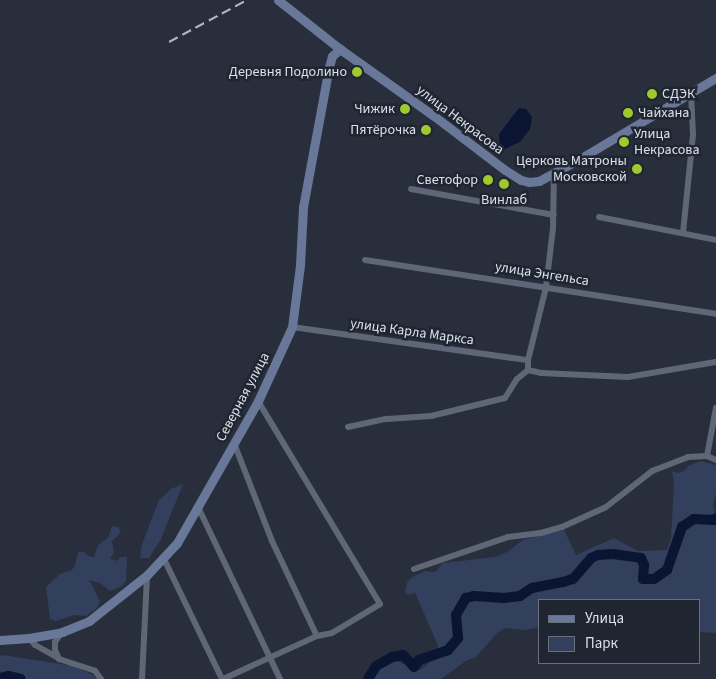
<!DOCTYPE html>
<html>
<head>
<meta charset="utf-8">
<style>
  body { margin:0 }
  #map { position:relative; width:716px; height:679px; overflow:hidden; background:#282e3c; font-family:"Source Sans 3",sans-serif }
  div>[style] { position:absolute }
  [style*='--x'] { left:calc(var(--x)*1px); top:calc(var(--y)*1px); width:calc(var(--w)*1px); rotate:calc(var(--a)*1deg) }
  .green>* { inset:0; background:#323f5d }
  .water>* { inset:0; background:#0a1533 }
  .river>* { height:10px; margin:-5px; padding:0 5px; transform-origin:5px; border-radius:5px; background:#0a1533 }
  .street>* { height:6px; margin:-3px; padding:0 3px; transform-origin:3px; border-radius:3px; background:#5f6675 }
  .secondary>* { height:9px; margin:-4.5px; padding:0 4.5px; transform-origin:4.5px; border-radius:4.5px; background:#697798 }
  .rail>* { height:2px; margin-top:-1px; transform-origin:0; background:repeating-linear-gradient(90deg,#b1b6c0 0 10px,transparent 0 15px) }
  .dots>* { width:14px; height:14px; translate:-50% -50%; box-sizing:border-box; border:2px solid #1f2531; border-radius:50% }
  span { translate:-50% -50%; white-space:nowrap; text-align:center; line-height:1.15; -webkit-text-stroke:5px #1f2531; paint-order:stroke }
  .poi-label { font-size:14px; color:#dbe0e8 }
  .right { translate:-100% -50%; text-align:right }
  .left { translate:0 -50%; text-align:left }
  .street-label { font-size:14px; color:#dbe0e8 }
  .legend { position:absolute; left:538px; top:599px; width:162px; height:65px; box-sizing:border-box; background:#1f2531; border:1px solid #6a707a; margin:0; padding:6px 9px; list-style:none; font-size:15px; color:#dbe0e8 }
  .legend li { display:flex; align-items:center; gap:10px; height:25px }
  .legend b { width:25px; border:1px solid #6a707a }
</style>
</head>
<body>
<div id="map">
  <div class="green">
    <div style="clip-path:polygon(700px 461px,716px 465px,716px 493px,713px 506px,716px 516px,716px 633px,700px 632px,700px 600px,540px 600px,540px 627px,524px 630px,505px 628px,497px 633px,476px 657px,466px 661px,441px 679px,372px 679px,374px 672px,383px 663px,396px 661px,420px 670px,439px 655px,437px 643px,415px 593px,407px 595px,405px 591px,407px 583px,411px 578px,425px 571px,435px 572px,443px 563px,495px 557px,507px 552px,523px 540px,564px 530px,576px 555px,614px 538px,638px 551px,667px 550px,671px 538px,674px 484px,672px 471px,678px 473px,684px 471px,688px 466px)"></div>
    <div style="clip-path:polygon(183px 484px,161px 539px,149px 558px,140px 558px,142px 544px,159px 500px,171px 489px)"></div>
    <div style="clip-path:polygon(112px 526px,118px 527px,121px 532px,112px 541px,114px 553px,110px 558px,116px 561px,121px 557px,127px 557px,126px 581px,122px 586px,110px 591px,100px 583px,89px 580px,100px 601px,97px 608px,86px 616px,74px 615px,56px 621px,50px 619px,46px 587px,60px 574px,72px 570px,75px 565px,78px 552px,84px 552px,88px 556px,94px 557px,98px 545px,108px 538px)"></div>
    <div style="clip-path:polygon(3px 655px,73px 666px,93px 675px,96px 679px,0 679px,0 656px)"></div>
  </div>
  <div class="water">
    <div style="clip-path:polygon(519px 108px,526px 109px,532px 117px,530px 129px,520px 142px,505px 149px,500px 145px,499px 134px)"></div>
  </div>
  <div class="river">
    <div style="--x:0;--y:678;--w:9;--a:-13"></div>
    <div style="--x:9;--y:676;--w:12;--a:14"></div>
    <div style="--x:368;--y:679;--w:15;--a:-58"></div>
    <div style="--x:376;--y:666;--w:18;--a:-29"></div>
    <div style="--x:392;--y:657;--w:11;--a:-10"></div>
    <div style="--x:403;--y:655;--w:16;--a:47"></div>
    <div style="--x:414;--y:667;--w:9;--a:-54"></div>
    <div style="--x:419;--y:660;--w:31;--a:-19"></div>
    <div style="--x:448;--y:650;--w:16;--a:-50"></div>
    <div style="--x:458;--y:638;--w:23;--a:-95"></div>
    <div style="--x:456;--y:615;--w:20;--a:-60"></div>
    <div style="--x:466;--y:598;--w:8;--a:-14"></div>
    <div style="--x:474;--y:596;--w:30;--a:4"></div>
    <div style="--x:504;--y:598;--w:16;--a:-7"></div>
    <div style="--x:520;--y:596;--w:14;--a:-34"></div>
    <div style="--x:532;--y:588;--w:32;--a:-11"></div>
    <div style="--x:563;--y:582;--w:10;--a:-17"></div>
    <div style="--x:573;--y:579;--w:28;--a:-49"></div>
    <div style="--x:591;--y:558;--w:8;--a:-23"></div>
    <div style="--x:598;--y:555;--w:15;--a:-4"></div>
    <div style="--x:613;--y:554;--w:28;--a:8"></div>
    <div style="--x:641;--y:558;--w:8;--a:67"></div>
    <div style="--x:644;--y:565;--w:14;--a:94"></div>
    <div style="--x:643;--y:579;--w:11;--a:0"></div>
    <div style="--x:654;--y:579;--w:16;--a:-35"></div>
    <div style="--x:667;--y:570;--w:46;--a:-70.8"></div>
    <div style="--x:682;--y:527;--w:14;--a:-34"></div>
    <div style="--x:694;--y:519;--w:20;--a:3"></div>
    <div style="--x:714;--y:520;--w:3;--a:-45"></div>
  </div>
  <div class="street">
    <div style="--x:411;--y:189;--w:145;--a:10.3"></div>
    <div style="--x:599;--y:217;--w:119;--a:11.1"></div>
    <div style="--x:683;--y:233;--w:99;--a:-84.2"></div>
    <div style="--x:693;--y:135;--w:43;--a:-92.7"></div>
    <div style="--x:365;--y:260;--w:355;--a:8.7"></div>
    <div style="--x:292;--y:327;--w:238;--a:8"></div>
    <div style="--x:528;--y:370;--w:13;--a:13"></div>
    <div style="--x:541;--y:373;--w:87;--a:2.6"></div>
    <div style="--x:628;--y:377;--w:89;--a:-9.7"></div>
    <div style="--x:348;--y:427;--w:40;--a:-12"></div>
    <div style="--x:387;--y:419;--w:44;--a:-3.9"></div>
    <div style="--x:431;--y:416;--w:76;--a:-13.7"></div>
    <div style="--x:505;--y:398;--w:22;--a:-58"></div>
    <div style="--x:517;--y:379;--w:14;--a:-39"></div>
    <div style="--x:528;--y:370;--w:10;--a:-90"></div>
    <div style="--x:528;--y:360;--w:75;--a:-76.1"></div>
    <div style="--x:546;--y:287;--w:59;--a:-83.2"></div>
    <div style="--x:553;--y:228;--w:56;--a:-89"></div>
    <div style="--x:234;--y:443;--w:105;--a:68.8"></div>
    <div style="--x:272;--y:541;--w:105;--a:64.7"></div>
    <div style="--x:707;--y:456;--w:49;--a:-79.4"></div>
    <div style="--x:198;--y:507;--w:191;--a:64.5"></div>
    <div style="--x:164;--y:559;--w:133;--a:64.2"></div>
    <div style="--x:414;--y:569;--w:99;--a:-18.8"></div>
    <div style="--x:508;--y:537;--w:33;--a:-7"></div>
    <div style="--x:541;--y:533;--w:22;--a:-16"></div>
    <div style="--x:562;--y:527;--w:48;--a:-24.4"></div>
    <div style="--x:606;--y:507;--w:58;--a:-38"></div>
    <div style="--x:652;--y:471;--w:39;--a:-21"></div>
    <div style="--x:688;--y:457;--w:19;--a:-3"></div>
    <div style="--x:707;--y:456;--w:10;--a:24"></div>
    <div style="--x:62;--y:632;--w:12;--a:125"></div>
    <div style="--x:55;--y:642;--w:8;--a:90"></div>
    <div style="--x:55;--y:650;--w:10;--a:66"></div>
    <div style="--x:59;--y:659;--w:38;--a:18"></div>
    <div style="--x:95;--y:671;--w:10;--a:53"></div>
    <div style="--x:29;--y:638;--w:9;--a:49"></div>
    <div style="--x:35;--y:645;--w:26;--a:29"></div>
    <div style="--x:142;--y:679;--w:104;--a:-87.2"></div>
    <div style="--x:223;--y:679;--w:103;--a:-24.6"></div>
    <div style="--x:317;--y:636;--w:15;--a:-11"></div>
    <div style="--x:332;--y:633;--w:56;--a:-31.1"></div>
    <div style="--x:380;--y:604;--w:237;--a:-121"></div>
  </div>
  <div class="secondary">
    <div style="--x:278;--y:0;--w:79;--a:38.3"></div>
    <div style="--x:340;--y:49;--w:115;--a:35.5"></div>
    <div style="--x:434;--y:116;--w:89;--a:37.3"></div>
    <div style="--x:505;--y:170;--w:19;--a:32"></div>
    <div style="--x:521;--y:180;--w:8;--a:14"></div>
    <div style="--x:529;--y:182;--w:10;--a:-6"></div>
    <div style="--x:539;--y:181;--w:48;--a:-28.7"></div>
    <div style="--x:581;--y:158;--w:157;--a:-30.7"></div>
    <div style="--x:0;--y:640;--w:29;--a:-4"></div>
    <div style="--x:29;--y:638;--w:34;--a:-10"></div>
    <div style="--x:62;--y:632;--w:29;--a:-22"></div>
    <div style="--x:89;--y:621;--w:74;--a:-38.4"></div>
    <div style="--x:147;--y:575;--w:44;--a:-46.8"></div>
    <div style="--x:177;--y:543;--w:163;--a:-60.3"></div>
    <div style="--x:258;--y:401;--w:81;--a:-65.3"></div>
    <div style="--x:292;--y:327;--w:63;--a:-82.6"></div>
    <div style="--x:300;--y:265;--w:58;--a:-87"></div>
    <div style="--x:303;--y:207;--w:142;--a:-79.5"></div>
    <div style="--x:329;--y:67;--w:11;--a:-75"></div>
    <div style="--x:332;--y:56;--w:11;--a:-41"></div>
  </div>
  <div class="rail">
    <div style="--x:169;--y:42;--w:89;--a:-28.3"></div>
  </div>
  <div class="dots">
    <div style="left:357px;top:72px;background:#9fca2d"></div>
    <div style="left:652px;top:94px;background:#9fca2d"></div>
    <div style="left:405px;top:109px;background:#9fca2d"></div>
    <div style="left:628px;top:113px;background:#9fca2d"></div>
    <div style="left:426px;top:130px;background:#9fca2d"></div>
    <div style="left:624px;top:142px;background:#9fca2d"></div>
    <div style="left:637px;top:169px;background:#9fca2d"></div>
    <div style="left:488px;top:180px;background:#9fca2d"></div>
    <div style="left:504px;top:184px;background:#9fca2d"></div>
  </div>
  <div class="poi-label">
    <span class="right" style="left:347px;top:72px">Деревня Подолино</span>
    <span class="left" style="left:662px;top:94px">СДЭК</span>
    <span class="right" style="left:395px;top:109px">Чижик</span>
    <span class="left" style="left:638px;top:113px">Чайхана</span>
    <span class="right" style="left:416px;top:130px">Пятёрочка</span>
    <span class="left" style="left:634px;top:142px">Улица<br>Некрасова</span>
    <span class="right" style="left:627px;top:169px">Церковь Матроны<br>Московской</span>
    <span class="right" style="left:478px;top:180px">Светофор</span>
    <span style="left:504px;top:200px">Винлаб</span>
  </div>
  <div class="street-label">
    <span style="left:460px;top:120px;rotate:37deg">улица Некрасова</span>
    <span style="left:542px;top:274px;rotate:9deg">улица Энгельса</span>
    <span style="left:412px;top:332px;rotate:8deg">улица Карла Маркса</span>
    <span style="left:243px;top:397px;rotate:-62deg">Северная улица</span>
  </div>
  <ul class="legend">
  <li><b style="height:6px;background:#697798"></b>Улица</li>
  <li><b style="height:14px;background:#323f5d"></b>Парк</li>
  </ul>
</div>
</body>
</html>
